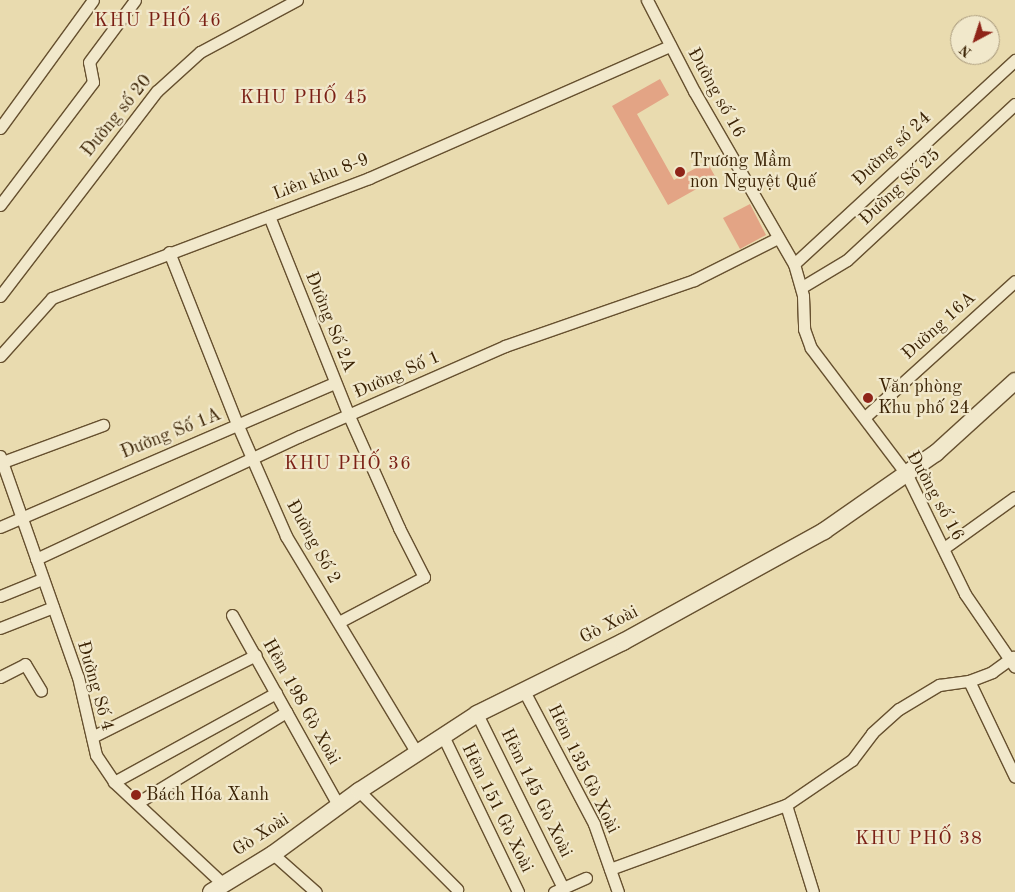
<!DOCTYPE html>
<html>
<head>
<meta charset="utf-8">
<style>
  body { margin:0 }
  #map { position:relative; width:1015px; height:892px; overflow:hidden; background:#e9dbaf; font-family:"Old Standard TT",serif }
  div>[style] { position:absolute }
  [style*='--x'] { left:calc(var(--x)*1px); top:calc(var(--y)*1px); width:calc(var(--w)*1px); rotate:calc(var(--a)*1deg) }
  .building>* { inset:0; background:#e3a485 }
  .roads { filter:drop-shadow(1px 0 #66502f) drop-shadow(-1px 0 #66502f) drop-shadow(0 1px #66502f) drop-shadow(0 -1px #66502f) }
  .street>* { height:11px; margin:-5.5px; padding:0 5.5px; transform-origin:5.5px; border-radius:5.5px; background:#f1e8cb }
  .secondary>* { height:16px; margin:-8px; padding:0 8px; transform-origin:8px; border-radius:8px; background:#f1e8cb }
  .dots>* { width:14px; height:14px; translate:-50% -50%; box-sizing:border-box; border:2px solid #f1e8cb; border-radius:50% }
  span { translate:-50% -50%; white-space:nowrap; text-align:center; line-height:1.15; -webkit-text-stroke:4.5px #f1e8cb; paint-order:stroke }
  .street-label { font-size:18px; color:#3a2204 }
  .poi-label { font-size:18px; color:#3a2204 }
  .left { translate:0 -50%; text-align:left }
  .neighbourhood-label { font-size:19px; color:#7a1f14; letter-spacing:1px }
  .north { position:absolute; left:950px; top:15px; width:50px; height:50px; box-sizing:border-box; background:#f1e8cb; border:1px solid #a8997b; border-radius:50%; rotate:220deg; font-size:14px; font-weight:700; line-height:20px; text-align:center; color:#3a2204 }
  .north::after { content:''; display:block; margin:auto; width:18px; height:22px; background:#8f2418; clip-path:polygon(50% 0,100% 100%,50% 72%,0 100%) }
</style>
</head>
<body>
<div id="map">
  <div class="building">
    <div style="clip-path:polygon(660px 79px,669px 95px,637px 114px,674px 180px,707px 162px,716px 178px,668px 205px,612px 106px)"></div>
    <div style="clip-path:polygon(750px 204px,766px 235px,740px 249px,723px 218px)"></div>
  </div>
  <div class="roads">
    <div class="street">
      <div style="--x:647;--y:0;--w:102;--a:62.7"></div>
      <div style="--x:694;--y:91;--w:200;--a:60"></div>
      <div style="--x:794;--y:264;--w:33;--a:74"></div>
      <div style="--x:803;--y:296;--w:33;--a:88"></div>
      <div style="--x:804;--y:329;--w:20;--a:70"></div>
      <div style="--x:811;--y:348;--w:159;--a:52.9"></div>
      <div style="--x:907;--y:475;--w:132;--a:64"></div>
      <div style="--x:965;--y:594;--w:88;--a:55.6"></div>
      <div style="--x:0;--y:128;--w:158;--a:-54"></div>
      <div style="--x:0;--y:205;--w:154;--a:-52.9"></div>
      <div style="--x:93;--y:82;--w:20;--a:-101"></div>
      <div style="--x:89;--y:62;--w:77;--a:-53.4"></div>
      <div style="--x:269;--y:216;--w:215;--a:68.2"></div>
      <div style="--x:349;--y:416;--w:123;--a:65.9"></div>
      <div style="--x:399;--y:528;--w:55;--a:63"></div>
      <div style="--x:424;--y:577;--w:96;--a:152.1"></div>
      <div style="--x:169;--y:252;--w:187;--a:68.4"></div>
      <div style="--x:238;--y:426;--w:120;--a:66.4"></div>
      <div style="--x:286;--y:536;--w:253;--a:58.9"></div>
      <div style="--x:794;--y:264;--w:301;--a:-42.7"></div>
      <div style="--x:802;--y:287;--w:52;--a:-31"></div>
      <div style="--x:847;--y:260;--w:229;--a:-42.9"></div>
      <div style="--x:0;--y:296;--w:258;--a:-52.6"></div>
      <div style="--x:157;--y:91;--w:58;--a:-42.2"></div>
      <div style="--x:200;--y:52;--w:110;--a:-28.2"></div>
      <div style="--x:0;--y:356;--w:78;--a:-48.1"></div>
      <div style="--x:52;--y:298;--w:339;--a:-20.7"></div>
      <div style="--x:369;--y:178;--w:329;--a:-23.7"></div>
      <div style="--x:865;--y:417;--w:202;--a:-42.2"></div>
      <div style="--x:0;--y:456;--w:234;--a:70.6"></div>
      <div style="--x:78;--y:677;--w:80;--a:77"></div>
      <div style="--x:96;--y:755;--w:32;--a:56"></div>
      <div style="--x:114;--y:782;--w:148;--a:43.1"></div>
      <div style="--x:0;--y:463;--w:110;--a:-20.3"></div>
      <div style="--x:0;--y:527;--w:365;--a:-23.3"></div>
      <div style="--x:944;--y:548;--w:87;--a:-35.7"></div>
      <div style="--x:36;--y:559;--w:291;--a:-25"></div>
      <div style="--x:300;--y:436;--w:224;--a:-23.7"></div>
      <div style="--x:505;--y:346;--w:200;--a:-19.2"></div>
      <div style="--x:694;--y:280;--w:94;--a:-26.6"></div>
      <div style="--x:0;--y:596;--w:45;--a:-22"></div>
      <div style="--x:232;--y:615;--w:218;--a:60.8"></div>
      <div style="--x:0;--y:628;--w:57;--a:-21.6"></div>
      <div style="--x:0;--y:677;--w:28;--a:-27"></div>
      <div style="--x:25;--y:664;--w:31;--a:59"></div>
      <div style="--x:969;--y:681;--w:106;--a:64.4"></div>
      <div style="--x:524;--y:691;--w:150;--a:62.2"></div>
      <div style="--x:594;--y:824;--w:72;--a:70.6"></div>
      <div style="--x:477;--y:714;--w:194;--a:63.7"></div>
      <div style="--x:92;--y:737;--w:183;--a:-26.6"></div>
      <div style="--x:444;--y:738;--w:171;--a:64.3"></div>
      <div style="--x:114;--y:782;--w:185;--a:-28.8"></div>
      <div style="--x:359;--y:791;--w:139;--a:45"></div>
      <div style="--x:137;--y:803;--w:175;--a:-31.4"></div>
      <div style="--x:786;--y:805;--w:91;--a:72.8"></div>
      <div style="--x:273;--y:854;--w:57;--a:41.5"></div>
      <div style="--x:610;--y:869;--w:187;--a:-20"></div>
      <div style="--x:786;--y:805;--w:80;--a:-34.3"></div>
      <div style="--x:852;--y:760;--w:34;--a:-53"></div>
      <div style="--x:872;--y:733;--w:36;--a:-42"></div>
      <div style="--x:899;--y:709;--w:47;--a:-31"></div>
      <div style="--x:939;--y:685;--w:30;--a:-8"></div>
      <div style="--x:969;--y:681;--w:25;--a:-21"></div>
      <div style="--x:992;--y:672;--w:26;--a:-36"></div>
      <div style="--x:554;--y:892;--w:35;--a:-24"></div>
    </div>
    <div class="secondary">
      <div style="--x:211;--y:892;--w:73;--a:-31.5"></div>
      <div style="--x:273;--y:854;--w:107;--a:-36.2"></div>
      <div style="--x:359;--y:791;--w:141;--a:-33.1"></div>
      <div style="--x:477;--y:714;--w:163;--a:-26.3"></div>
      <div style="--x:623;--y:642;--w:230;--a:-28.9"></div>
      <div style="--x:824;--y:531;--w:136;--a:-34.9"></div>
      <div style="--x:936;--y:453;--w:107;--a:-42.3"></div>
    </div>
  </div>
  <div class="dots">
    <div style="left:680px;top:172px;background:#8f2418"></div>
    <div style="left:868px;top:398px;background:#8f2418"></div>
    <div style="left:136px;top:795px;background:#8f2418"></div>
  </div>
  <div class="street-label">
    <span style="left:716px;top:93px;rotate:61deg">Đường số 16</span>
    <span style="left:117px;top:116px;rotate:-51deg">Đường số 20</span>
    <span style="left:892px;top:149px;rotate:-43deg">Đường số 24</span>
    <span style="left:321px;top:177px;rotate:-21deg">Liên khu 8-9</span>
    <span style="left:900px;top:187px;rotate:-43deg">Đường Số 25</span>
    <span style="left:330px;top:322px;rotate:68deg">Đường Số 2A</span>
    <span style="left:939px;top:326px;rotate:-42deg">Đường 16A</span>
    <span style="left:397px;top:375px;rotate:-24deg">Đường Số 1</span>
    <span style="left:171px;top:434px;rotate:-22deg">Đường Số 1A</span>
    <span style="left:935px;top:496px;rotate:61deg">Đường số 16</span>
    <span style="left:313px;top:542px;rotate:61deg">Đường Số 2</span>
    <span style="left:609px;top:625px;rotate:-27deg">Gò Xoài</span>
    <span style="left:95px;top:686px;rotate:74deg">Đường Số 4</span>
    <span style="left:301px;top:702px;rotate:61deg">Hẻm 198 Gò Xoài</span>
    <span style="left:583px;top:769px;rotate:64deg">Hẻm 135 Gò Xoài</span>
    <span style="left:536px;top:793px;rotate:64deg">Hẻm 145 Gò Xoài</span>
    <span style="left:497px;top:808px;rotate:64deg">Hẻm 151 Gò Xoài</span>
    <span style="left:261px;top:835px;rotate:-33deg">Gò Xoài</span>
  </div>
  <div class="poi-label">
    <span class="left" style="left:690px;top:172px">Trương Mầm<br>non Nguyệt Quế</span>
    <span class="left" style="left:878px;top:398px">Văn phòng<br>Khu phố 24</span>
    <span class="left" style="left:146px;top:795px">Bách Hóa Xanh</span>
  </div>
  <div class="neighbourhood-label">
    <span style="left:158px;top:22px">KHU PHỐ 46</span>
    <span style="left:304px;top:99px">KHU PHỐ 45</span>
    <span style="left:348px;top:465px">KHU PHỐ 36</span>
    <span style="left:919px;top:840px">KHU PHỐ 38</span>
  </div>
  <div class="north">N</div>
</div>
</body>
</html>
